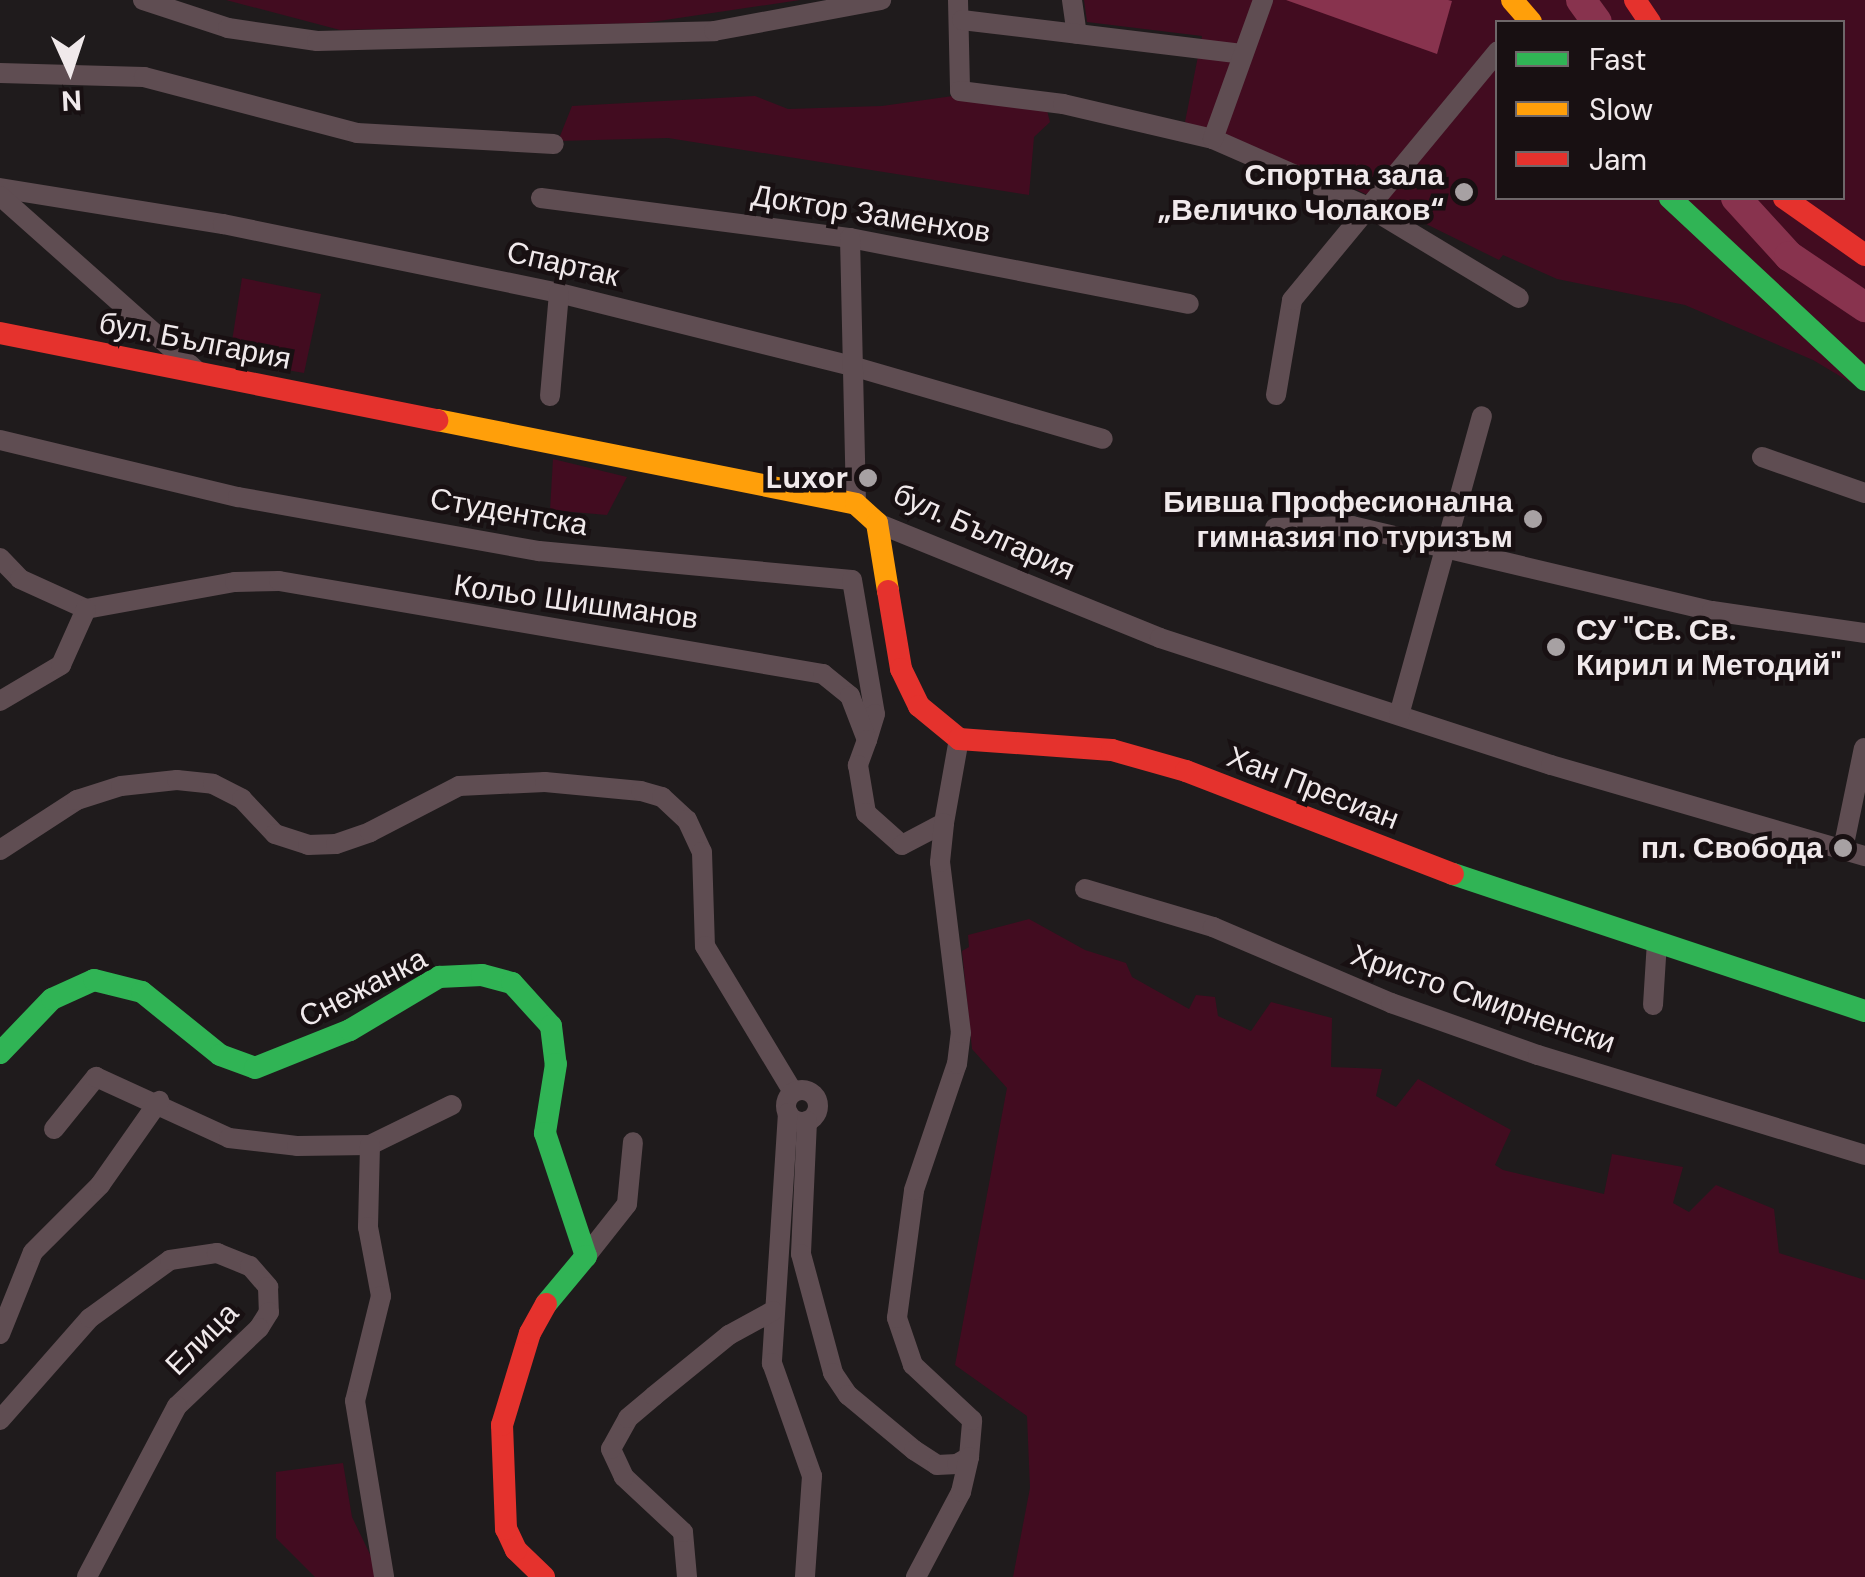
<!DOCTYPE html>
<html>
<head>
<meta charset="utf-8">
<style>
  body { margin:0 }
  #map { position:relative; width:1865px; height:1577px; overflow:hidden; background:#1f1b1c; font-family:"DM Sans",sans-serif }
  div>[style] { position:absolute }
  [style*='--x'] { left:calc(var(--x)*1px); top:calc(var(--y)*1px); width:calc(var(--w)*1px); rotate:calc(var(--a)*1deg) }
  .green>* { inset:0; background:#420c20 }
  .water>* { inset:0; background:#88334e }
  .river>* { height:30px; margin:-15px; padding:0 15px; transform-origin:15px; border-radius:15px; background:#88334e }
  .street>* { height:20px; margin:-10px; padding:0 10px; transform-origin:10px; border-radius:10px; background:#5f4d52 }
  .street>.ring { margin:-10px; padding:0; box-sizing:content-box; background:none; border:20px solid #5f4d52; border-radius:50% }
  .fast>* { height:22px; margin:-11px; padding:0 11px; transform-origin:11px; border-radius:11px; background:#30b455 }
  .slow>* { height:22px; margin:-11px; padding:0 11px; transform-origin:11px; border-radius:11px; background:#ff9f0a }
  .jam>* { height:22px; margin:-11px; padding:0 11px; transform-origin:11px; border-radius:11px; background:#e5322d }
  .dots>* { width:28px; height:28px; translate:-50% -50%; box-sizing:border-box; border:5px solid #181012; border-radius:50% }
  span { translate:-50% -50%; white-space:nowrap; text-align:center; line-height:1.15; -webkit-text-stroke:9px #181012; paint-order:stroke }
  .poi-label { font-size:30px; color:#f0e9eb; font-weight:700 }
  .right { translate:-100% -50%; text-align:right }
  .left { translate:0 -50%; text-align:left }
  .street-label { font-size:30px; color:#f0e9eb }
  .legend { position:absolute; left:1495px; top:20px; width:350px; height:180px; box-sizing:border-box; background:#181012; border:2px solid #6e6769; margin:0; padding:12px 18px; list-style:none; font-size:30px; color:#f0e9eb }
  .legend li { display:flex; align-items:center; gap:20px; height:50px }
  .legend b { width:50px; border:2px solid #6e6769 }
  .north { position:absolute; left:20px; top:20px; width:100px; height:100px; -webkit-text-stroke:8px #181012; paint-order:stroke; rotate:177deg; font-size:28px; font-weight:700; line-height:40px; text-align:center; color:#f0e9eb }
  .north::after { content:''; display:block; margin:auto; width:35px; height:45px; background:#f0e9eb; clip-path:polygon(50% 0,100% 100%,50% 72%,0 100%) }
</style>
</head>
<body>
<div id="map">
  <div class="green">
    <div style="clip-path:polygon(226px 0,800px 0,645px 23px,340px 30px)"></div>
    <div style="clip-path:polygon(evenodd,1084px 0,1865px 0,1865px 391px,1813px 360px,1685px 305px,1557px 279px,1503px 255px,1499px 260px,1345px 184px,1185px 122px,1202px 36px,1087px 22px,1084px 0,1498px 22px,1842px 22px,1842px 198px,1498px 198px,1498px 22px)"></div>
    <div style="clip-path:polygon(974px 93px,1044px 99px,1050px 122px,1034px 137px,1029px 195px,668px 138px,558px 141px,572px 106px,755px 96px,788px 109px,882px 106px)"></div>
    <div style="clip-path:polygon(242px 278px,321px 294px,304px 373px,229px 360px)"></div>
    <div style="clip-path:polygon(553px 459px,627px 477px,607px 515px,550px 510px)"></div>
    <div style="clip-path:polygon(1029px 919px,1085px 950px,1126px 963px,1132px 977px,1189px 1009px,1196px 995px,1215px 997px,1218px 1016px,1251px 1031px,1271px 1002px,1332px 1018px,1331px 1067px,1382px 1069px,1376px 1096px,1396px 1107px,1418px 1079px,1511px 1130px,1495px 1165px,1503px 1170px,1604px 1194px,1612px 1154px,1683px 1167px,1673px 1203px,1689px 1212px,1716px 1185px,1774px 1209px,1779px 1253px,1865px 1280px,1865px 1577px,1013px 1577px,1030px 1488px,1027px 1416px,955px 1365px,1007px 1088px,972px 1049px,962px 951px,969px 947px,968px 935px)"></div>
    <div style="clip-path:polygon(343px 1463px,352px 1517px,381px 1577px,315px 1577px,276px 1538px,276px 1472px)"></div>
  </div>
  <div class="water">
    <div style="clip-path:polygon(1286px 0,1448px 0,1452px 1px,1437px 54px)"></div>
  </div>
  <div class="river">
    <div style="--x:1581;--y:0;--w:27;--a:54"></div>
    <div style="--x:1736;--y:198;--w:79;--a:47.6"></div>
    <div style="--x:1789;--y:256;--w:92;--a:33.9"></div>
  </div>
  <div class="street">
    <div style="--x:143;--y:0;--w:89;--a:18.2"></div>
    <div style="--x:228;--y:28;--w:90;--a:8.3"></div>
    <div style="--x:317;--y:41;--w:397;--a:-1.4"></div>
    <div style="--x:714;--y:31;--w:170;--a:-10.5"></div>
    <div style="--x:958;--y:0;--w:91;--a:88.7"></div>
    <div style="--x:960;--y:91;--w:104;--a:7.2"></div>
    <div style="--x:1063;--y:104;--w:154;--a:13.1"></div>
    <div style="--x:1213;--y:139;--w:169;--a:23.7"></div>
    <div style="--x:1368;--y:207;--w:176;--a:31.1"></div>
    <div style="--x:1072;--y:0;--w:34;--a:82"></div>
    <div style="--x:962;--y:20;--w:282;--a:6.9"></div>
    <div style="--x:0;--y:73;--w:144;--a:1.6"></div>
    <div style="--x:144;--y:77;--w:220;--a:14.7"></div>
    <div style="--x:357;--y:133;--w:197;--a:3.2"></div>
    <div style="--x:1213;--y:139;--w:148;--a:-70.2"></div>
    <div style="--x:0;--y:188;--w:226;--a:9.2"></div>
    <div style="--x:223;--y:224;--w:343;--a:11.6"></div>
    <div style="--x:559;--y:293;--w:302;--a:14"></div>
    <div style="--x:852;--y:366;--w:261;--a:16.2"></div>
    <div style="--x:0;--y:196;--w:265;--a:41.6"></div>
    <div style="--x:541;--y:198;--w:312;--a:7.4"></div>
    <div style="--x:850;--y:238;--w:345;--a:11"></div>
    <div style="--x:850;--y:238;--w:266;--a:88.7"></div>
    <div style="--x:1276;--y:395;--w:96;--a:-80.4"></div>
    <div style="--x:1292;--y:300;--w:323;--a:-50.4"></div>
    <div style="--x:550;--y:396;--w:103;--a:-85"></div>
    <div style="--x:0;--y:440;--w:245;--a:13.5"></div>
    <div style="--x:238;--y:497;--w:306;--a:10.2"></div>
    <div style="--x:539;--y:551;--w:314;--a:5.3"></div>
    <div style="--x:852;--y:580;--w:136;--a:80.3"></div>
    <div style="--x:875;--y:714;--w:27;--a:107"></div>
    <div style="--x:1762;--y:457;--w:109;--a:19.3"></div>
    <div style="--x:877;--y:523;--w:305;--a:22.1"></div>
    <div style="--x:1160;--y:638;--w:411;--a:18"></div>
    <div style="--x:1551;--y:765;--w:327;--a:16.2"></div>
    <div style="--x:1275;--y:528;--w:77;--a:-1.5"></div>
    <div style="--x:1352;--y:526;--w:370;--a:13.3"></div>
    <div style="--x:1712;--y:611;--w:155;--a:8.2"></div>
    <div style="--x:0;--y:558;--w:29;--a:46"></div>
    <div style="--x:20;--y:579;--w:72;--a:24.4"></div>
    <div style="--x:86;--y:609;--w:151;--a:-10.3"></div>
    <div style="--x:235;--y:582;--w:44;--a:-1.3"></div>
    <div style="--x:279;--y:581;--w:552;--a:9.7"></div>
    <div style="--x:823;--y:674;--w:35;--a:39"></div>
    <div style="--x:850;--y:696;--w:47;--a:68.9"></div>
    <div style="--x:867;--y:740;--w:27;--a:110"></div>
    <div style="--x:858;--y:765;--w:49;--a:80.5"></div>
    <div style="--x:866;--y:813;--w:48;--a:41.6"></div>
    <div style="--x:902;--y:845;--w:47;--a:-27.6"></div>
    <div style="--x:944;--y:823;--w:85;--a:-79.9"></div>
    <div style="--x:0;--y:701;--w:71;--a:-30.5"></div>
    <div style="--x:61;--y:665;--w:61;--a:-65.9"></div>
    <div style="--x:1399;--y:715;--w:310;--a:-74.5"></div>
    <div style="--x:1843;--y:849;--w:103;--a:-78.3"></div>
    <div style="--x:0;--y:850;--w:92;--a:-33"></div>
    <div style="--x:77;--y:800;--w:46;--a:-17.7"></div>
    <div style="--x:121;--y:786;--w:56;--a:-6.1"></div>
    <div style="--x:177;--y:780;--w:36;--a:6"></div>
    <div style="--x:213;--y:784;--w:33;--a:27"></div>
    <div style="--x:242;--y:799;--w:48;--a:46.7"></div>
    <div style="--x:275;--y:834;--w:35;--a:18"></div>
    <div style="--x:308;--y:845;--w:28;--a:-2"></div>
    <div style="--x:336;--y:844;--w:36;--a:-19"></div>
    <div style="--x:370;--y:832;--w:100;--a:-27.3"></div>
    <div style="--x:459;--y:786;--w:86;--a:-2.7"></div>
    <div style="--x:545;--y:782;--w:96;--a:5.4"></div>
    <div style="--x:641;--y:791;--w:22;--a:16"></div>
    <div style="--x:662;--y:797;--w:34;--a:43"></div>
    <div style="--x:687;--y:820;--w:35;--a:65"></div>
    <div style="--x:702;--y:852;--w:94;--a:88.2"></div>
    <div style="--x:705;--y:946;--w:170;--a:58.9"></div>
    <div style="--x:1085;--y:889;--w:134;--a:16.5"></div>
    <div style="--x:1213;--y:927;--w:194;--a:23.1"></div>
    <div style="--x:1391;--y:1003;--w:156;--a:19.5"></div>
    <div style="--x:1538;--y:1055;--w:342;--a:17"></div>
    <div style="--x:1653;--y:1005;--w:64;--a:-86.4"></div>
    <div class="ring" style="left:786px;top:1090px;width:12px;height:12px"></div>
    <div style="--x:788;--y:1113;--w:251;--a:93.7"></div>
    <div style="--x:772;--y:1363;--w:120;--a:70.5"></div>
    <div style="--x:812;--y:1476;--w:101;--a:94"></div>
    <div style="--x:807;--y:1121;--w:133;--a:92.6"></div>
    <div style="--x:801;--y:1254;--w:123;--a:74.9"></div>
    <div style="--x:833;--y:1373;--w:27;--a:56"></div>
    <div style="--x:848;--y:1395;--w:86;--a:39.8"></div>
    <div style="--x:914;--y:1450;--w:27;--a:33"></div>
    <div style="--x:937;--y:1465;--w:20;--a:-3"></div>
    <div style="--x:957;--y:1464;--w:14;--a:-30"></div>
    <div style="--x:969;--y:1457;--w:37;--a:-85"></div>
    <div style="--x:972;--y:1420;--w:81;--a:-137"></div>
    <div style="--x:913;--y:1365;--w:50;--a:-108.8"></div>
    <div style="--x:897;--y:1318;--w:129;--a:-82.4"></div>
    <div style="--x:914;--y:1190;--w:133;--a:-71.2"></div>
    <div style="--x:957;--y:1064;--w:31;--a:-83"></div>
    <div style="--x:961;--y:1033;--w:172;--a:-97"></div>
    <div style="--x:940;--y:862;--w:39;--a:-84"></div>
    <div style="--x:54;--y:1129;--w:67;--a:-51.1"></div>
    <div style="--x:96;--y:1077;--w:146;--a:24.6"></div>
    <div style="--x:229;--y:1138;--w:68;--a:6.7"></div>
    <div style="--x:297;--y:1146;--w:73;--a:-0.8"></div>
    <div style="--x:370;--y:1145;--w:91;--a:-26"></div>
    <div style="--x:370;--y:1145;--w:82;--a:91.4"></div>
    <div style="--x:368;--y:1227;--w:70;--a:79.3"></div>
    <div style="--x:381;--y:1296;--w:108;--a:103.9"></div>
    <div style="--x:355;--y:1401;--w:178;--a:80.6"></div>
    <div style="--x:586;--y:1256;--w:66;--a:-51.7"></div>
    <div style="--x:627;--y:1204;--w:62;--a:-84.5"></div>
    <div style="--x:0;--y:1334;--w:88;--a:-68.1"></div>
    <div style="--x:33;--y:1252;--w:95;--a:-45"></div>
    <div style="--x:100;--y:1185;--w:103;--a:-54.9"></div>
    <div style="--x:0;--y:1420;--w:136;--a:-48.6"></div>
    <div style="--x:90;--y:1318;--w:99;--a:-35.9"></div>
    <div style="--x:170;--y:1260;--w:48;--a:-8.5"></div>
    <div style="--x:217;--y:1253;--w:35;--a:22"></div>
    <div style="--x:250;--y:1266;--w:28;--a:49"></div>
    <div style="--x:268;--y:1287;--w:25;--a:88"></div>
    <div style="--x:269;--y:1312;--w:19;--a:122"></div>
    <div style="--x:259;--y:1328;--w:113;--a:136.4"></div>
    <div style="--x:177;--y:1406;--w:193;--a:117.8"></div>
    <div style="--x:687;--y:1577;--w:45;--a:-95.1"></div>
    <div style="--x:683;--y:1532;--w:81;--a:-137"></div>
    <div style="--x:624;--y:1477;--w:31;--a:-115"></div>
    <div style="--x:611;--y:1449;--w:35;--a:-61"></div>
    <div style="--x:628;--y:1418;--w:34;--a:-40"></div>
    <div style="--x:654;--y:1396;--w:97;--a:-39.1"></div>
    <div style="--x:729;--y:1335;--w:50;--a:-28.6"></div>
    <div style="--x:916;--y:1577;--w:96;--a:-62.1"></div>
    <div style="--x:961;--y:1492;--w:36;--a:-77"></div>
  </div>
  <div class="fast">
    <div style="--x:1670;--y:198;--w:267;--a:43"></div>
    <div style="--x:1453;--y:874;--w:434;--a:18.4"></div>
    <div style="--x:0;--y:1053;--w:75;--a:-46.1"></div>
    <div style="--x:52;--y:999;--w:46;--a:-24.3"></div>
    <div style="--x:94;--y:980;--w:49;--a:14"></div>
    <div style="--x:142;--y:992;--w:100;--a:38.9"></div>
    <div style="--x:220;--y:1055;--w:37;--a:20"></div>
    <div style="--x:255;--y:1068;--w:102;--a:-21.8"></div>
    <div style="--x:350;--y:1030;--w:104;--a:-30.8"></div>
    <div style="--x:439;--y:977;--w:43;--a:-2.7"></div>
    <div style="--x:482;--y:975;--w:31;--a:15"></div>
    <div style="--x:512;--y:983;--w:58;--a:47.8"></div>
    <div style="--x:551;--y:1026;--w:38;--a:83"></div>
    <div style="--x:556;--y:1064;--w:70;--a:99.1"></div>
    <div style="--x:545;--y:1133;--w:130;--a:71.6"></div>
    <div style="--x:586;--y:1256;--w:62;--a:129.8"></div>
  </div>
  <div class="slow">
    <div style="--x:1512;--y:0;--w:29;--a:49"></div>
    <div style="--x:437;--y:420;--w:427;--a:11.3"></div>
    <div style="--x:856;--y:504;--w:28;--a:42"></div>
    <div style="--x:877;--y:523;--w:69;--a:80.8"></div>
  </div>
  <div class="jam">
    <div style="--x:1635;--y:0;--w:27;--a:56"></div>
    <div style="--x:1784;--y:198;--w:99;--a:35.1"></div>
    <div style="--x:0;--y:333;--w:446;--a:11.3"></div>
    <div style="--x:888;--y:591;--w:79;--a:80.5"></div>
    <div style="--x:901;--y:669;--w:41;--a:64.1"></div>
    <div style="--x:919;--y:706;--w:52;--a:39.5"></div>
    <div style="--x:959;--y:739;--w:153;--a:4.1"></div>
    <div style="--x:1112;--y:750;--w:77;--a:15.8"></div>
    <div style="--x:1186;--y:771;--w:286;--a:21.1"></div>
    <div style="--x:544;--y:1577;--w:39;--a:-136"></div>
    <div style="--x:516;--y:1550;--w:23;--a:-115"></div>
    <div style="--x:506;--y:1529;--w:104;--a:-92.2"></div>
    <div style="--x:502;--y:1425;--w:96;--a:-73.1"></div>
    <div style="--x:530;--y:1333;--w:33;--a:-61"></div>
  </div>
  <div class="dots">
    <div style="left:1464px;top:192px;background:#a7a1a3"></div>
    <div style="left:868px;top:478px;background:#a7a1a3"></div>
    <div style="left:1533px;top:519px;background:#a7a1a3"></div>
    <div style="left:1556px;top:647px;background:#a7a1a3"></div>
    <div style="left:1843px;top:848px;background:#a7a1a3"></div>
  </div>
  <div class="poi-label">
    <span class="right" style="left:1444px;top:192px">Спортна зала<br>„Величко Чолаков“</span>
    <span class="right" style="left:848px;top:478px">Luxor</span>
    <span class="right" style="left:1513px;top:519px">Бивша Професионална<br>гимназия по туризъм</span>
    <span class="left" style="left:1576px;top:647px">СУ "Св. Св.<br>Кирил и Методий"</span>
    <span class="right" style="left:1823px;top:848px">пл. Свобода</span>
  </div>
  <div class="street-label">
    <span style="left:871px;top:214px;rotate:9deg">Доктор Заменхов</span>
    <span style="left:563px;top:264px;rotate:13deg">Спартак</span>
    <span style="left:195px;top:341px;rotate:11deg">бул. България</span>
    <span style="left:509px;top:512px;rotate:10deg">Студентска</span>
    <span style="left:984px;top:532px;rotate:24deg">бул. България</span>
    <span style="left:576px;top:602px;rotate:8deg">Кольо Шишманов</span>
    <span style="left:1313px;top:788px;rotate:21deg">Хан Пресиан</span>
    <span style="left:363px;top:988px;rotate:-27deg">Снежанка</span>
    <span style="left:1483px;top:999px;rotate:19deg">Христо Смирненски</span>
    <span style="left:202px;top:1339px;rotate:-45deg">Елица</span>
  </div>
  <ul class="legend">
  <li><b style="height:12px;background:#30b455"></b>Fast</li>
  <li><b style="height:12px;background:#ff9f0a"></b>Slow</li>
  <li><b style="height:12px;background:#e5322d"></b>Jam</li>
  </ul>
  <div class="north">N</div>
</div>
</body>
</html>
